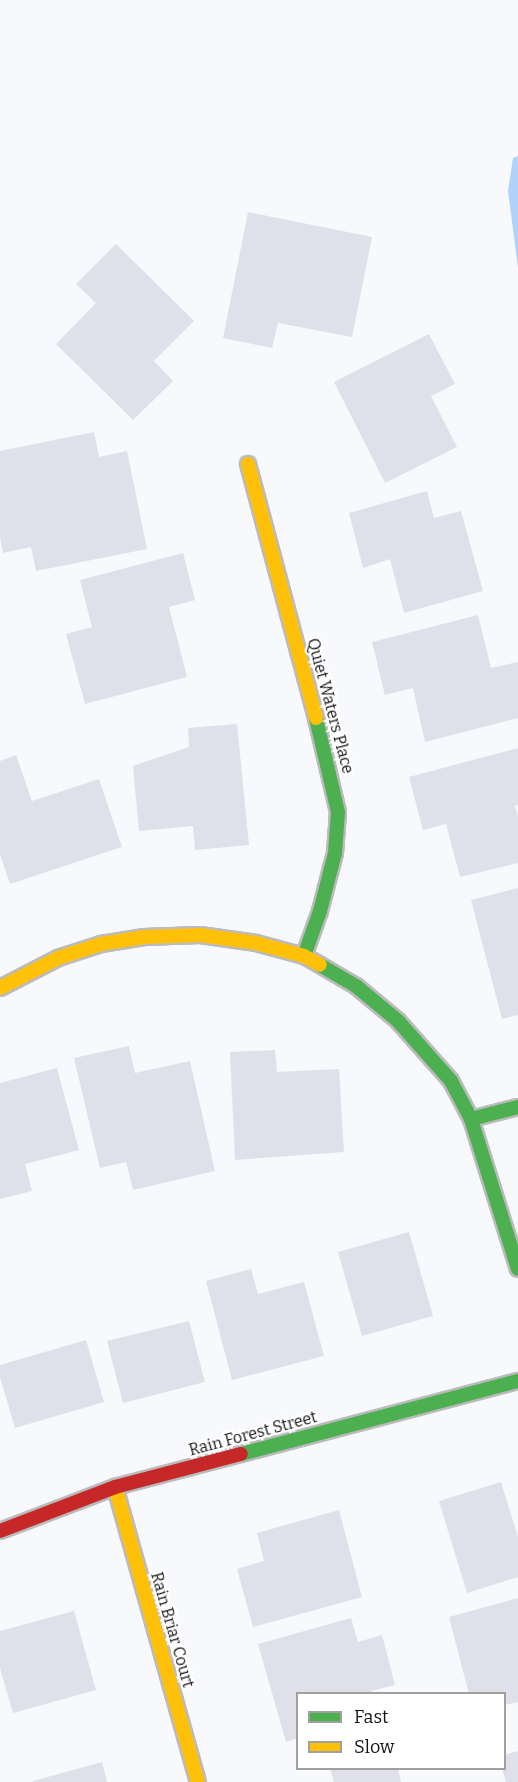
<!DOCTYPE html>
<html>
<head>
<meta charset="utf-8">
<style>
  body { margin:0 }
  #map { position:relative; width:518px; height:1782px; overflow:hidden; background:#f8f9fd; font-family:Bitter,serif }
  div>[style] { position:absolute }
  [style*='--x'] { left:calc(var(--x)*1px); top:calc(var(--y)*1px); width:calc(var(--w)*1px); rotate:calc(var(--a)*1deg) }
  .water>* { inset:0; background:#b1d2fd }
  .building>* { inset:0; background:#dfe0ea }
  .roads { filter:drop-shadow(2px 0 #bbbbbe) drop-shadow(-2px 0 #bbbbbe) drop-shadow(0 2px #bbbbbe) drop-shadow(0 -2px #bbbbbe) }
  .fast>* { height:14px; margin:-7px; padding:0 7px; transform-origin:7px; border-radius:7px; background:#4caf50 }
  .slow>* { height:14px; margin:-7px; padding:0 7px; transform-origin:7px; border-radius:7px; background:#ffc107 }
  .jam>* { height:14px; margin:-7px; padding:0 7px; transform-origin:7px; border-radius:7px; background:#c62828 }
  span { translate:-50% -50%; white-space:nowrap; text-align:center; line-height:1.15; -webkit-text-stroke:4.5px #fff; paint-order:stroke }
  .street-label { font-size:16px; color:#121214 }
  .legend { position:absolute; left:296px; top:1692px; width:210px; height:78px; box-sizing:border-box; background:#fff; border:2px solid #a0a0a1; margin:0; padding:8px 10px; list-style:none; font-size:18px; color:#121214 }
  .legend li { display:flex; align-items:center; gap:12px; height:30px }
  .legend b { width:30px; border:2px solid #a0a0a1 }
</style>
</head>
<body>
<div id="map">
  <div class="water">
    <div style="clip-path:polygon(518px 156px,518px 268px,508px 191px,513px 158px)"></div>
  </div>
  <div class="building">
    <div style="clip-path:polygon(248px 212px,372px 237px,352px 337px,278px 323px,272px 348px,223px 338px)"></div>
    <div style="clip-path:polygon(116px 244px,194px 321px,154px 361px,173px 381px,133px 420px,56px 344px,96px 303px,76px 284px)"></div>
    <div style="clip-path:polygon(429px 334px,455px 384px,431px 396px,457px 447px,385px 483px,334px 382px)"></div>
    <div style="clip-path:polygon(94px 432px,99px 457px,127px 451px,147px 549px,36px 571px,31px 547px,3px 553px,0 538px,0 451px)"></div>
    <div style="clip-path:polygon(427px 491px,434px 518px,461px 511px,483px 591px,404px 613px,390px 559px,363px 568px,349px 513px)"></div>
    <div style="clip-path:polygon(183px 553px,195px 600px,169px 607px,187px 677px,85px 704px,66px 634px,92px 627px,80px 580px)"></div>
    <div style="clip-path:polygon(478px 615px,491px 668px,518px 662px,518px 718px,425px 742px,413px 688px,385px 695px,372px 642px)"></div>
    <div style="clip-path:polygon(237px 724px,249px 845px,195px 850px,193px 826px,139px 831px,133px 766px,189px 747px,188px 728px)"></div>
    <div style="clip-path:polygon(518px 748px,518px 805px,515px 806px,518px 817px,518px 863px,460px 877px,446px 824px,423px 830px,409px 777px)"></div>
    <div style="clip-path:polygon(16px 755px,32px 801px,99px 779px,122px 847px,10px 884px,0 855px,0 761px)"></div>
    <div style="clip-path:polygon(518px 888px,518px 1015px,502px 1019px,471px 900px)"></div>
    <div style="clip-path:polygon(129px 1046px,135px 1073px,190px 1061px,215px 1171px,133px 1190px,126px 1162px,100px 1168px,74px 1058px)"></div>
    <div style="clip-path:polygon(275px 1050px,277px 1072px,339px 1069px,344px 1152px,235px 1160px,230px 1052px)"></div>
    <div style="clip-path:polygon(57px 1068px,79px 1150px,25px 1164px,32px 1191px,0 1199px,0 1083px)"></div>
    <div style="clip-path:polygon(409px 1232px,433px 1316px,362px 1336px,338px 1252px)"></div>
    <div style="clip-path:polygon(251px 1269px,258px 1294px,304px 1282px,324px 1356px,232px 1380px,206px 1281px)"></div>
    <div style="clip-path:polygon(189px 1321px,205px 1382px,123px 1403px,107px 1341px)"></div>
    <div style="clip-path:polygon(86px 1340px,104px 1402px,15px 1428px,0 1377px,0 1365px)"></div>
    <div style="clip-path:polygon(501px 1482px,518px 1537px,518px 1577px,467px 1593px,439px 1501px)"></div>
    <div style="clip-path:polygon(339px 1510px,362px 1597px,253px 1627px,237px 1569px,264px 1561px,257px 1533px)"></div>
    <div style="clip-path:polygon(518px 1598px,518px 1702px,504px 1705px,504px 1694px,469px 1694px,449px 1617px)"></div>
    <div style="clip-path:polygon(74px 1611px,96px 1690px,13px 1713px,0 1668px,0 1631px)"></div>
    <div style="clip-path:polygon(351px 1618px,358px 1642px,382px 1635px,395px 1685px,372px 1691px,372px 1694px,298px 1694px,298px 1738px,286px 1742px,258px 1644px)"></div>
    <div style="clip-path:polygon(518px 1751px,518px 1782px,506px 1782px,502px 1768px,504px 1768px,504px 1755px)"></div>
    <div style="clip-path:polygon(102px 1762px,107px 1782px,33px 1782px,33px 1781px)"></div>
    <div style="clip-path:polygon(330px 1768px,398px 1768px,401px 1782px,334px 1782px)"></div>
  </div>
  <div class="roads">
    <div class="fast">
      <div style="--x:304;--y:956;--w:48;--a:-70.4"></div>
      <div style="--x:320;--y:911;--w:60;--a:-75.5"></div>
      <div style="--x:335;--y:853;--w:41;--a:-85.8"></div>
      <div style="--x:338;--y:812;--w:97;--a:-103.2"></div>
      <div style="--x:320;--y:965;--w:42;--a:30.3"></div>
      <div style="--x:356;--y:986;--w:55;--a:39.8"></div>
      <div style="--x:398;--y:1021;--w:80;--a:48.5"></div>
      <div style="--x:451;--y:1081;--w:43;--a:62.2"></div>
      <div style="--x:471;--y:1119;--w:157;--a:72.6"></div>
      <div style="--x:471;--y:1119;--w:49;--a:-14.3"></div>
      <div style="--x:241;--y:1454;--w:286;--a:-14.8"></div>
    </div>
    <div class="slow">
      <div style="--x:248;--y:464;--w:263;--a:75"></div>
      <div style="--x:0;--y:988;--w:65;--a:-27.3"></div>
      <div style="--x:58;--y:958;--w:45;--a:-18"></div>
      <div style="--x:101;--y:944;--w:44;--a:-9.2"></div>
      <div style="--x:144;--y:937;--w:56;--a:-2"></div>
      <div style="--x:200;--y:935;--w:57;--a:8.1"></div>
      <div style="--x:256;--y:943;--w:50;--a:15.2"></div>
      <div style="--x:304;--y:956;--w:18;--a:29"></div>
      <div style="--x:115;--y:1487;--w:306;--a:74.3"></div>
    </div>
    <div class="jam">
      <div style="--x:0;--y:1531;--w:123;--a:-20.9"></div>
      <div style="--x:115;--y:1487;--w:130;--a:-14.7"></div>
    </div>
  </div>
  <div class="street-label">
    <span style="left:330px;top:706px;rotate:75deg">Quiet Waters Place</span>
    <span style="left:253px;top:1434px;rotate:-15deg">Rain Forest Street</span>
    <span style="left:172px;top:1630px;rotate:74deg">Rain Briar Court</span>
  </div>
  <ul class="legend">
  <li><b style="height:8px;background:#4caf50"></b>Fast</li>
  <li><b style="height:8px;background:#ffc107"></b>Slow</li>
  </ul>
</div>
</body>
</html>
